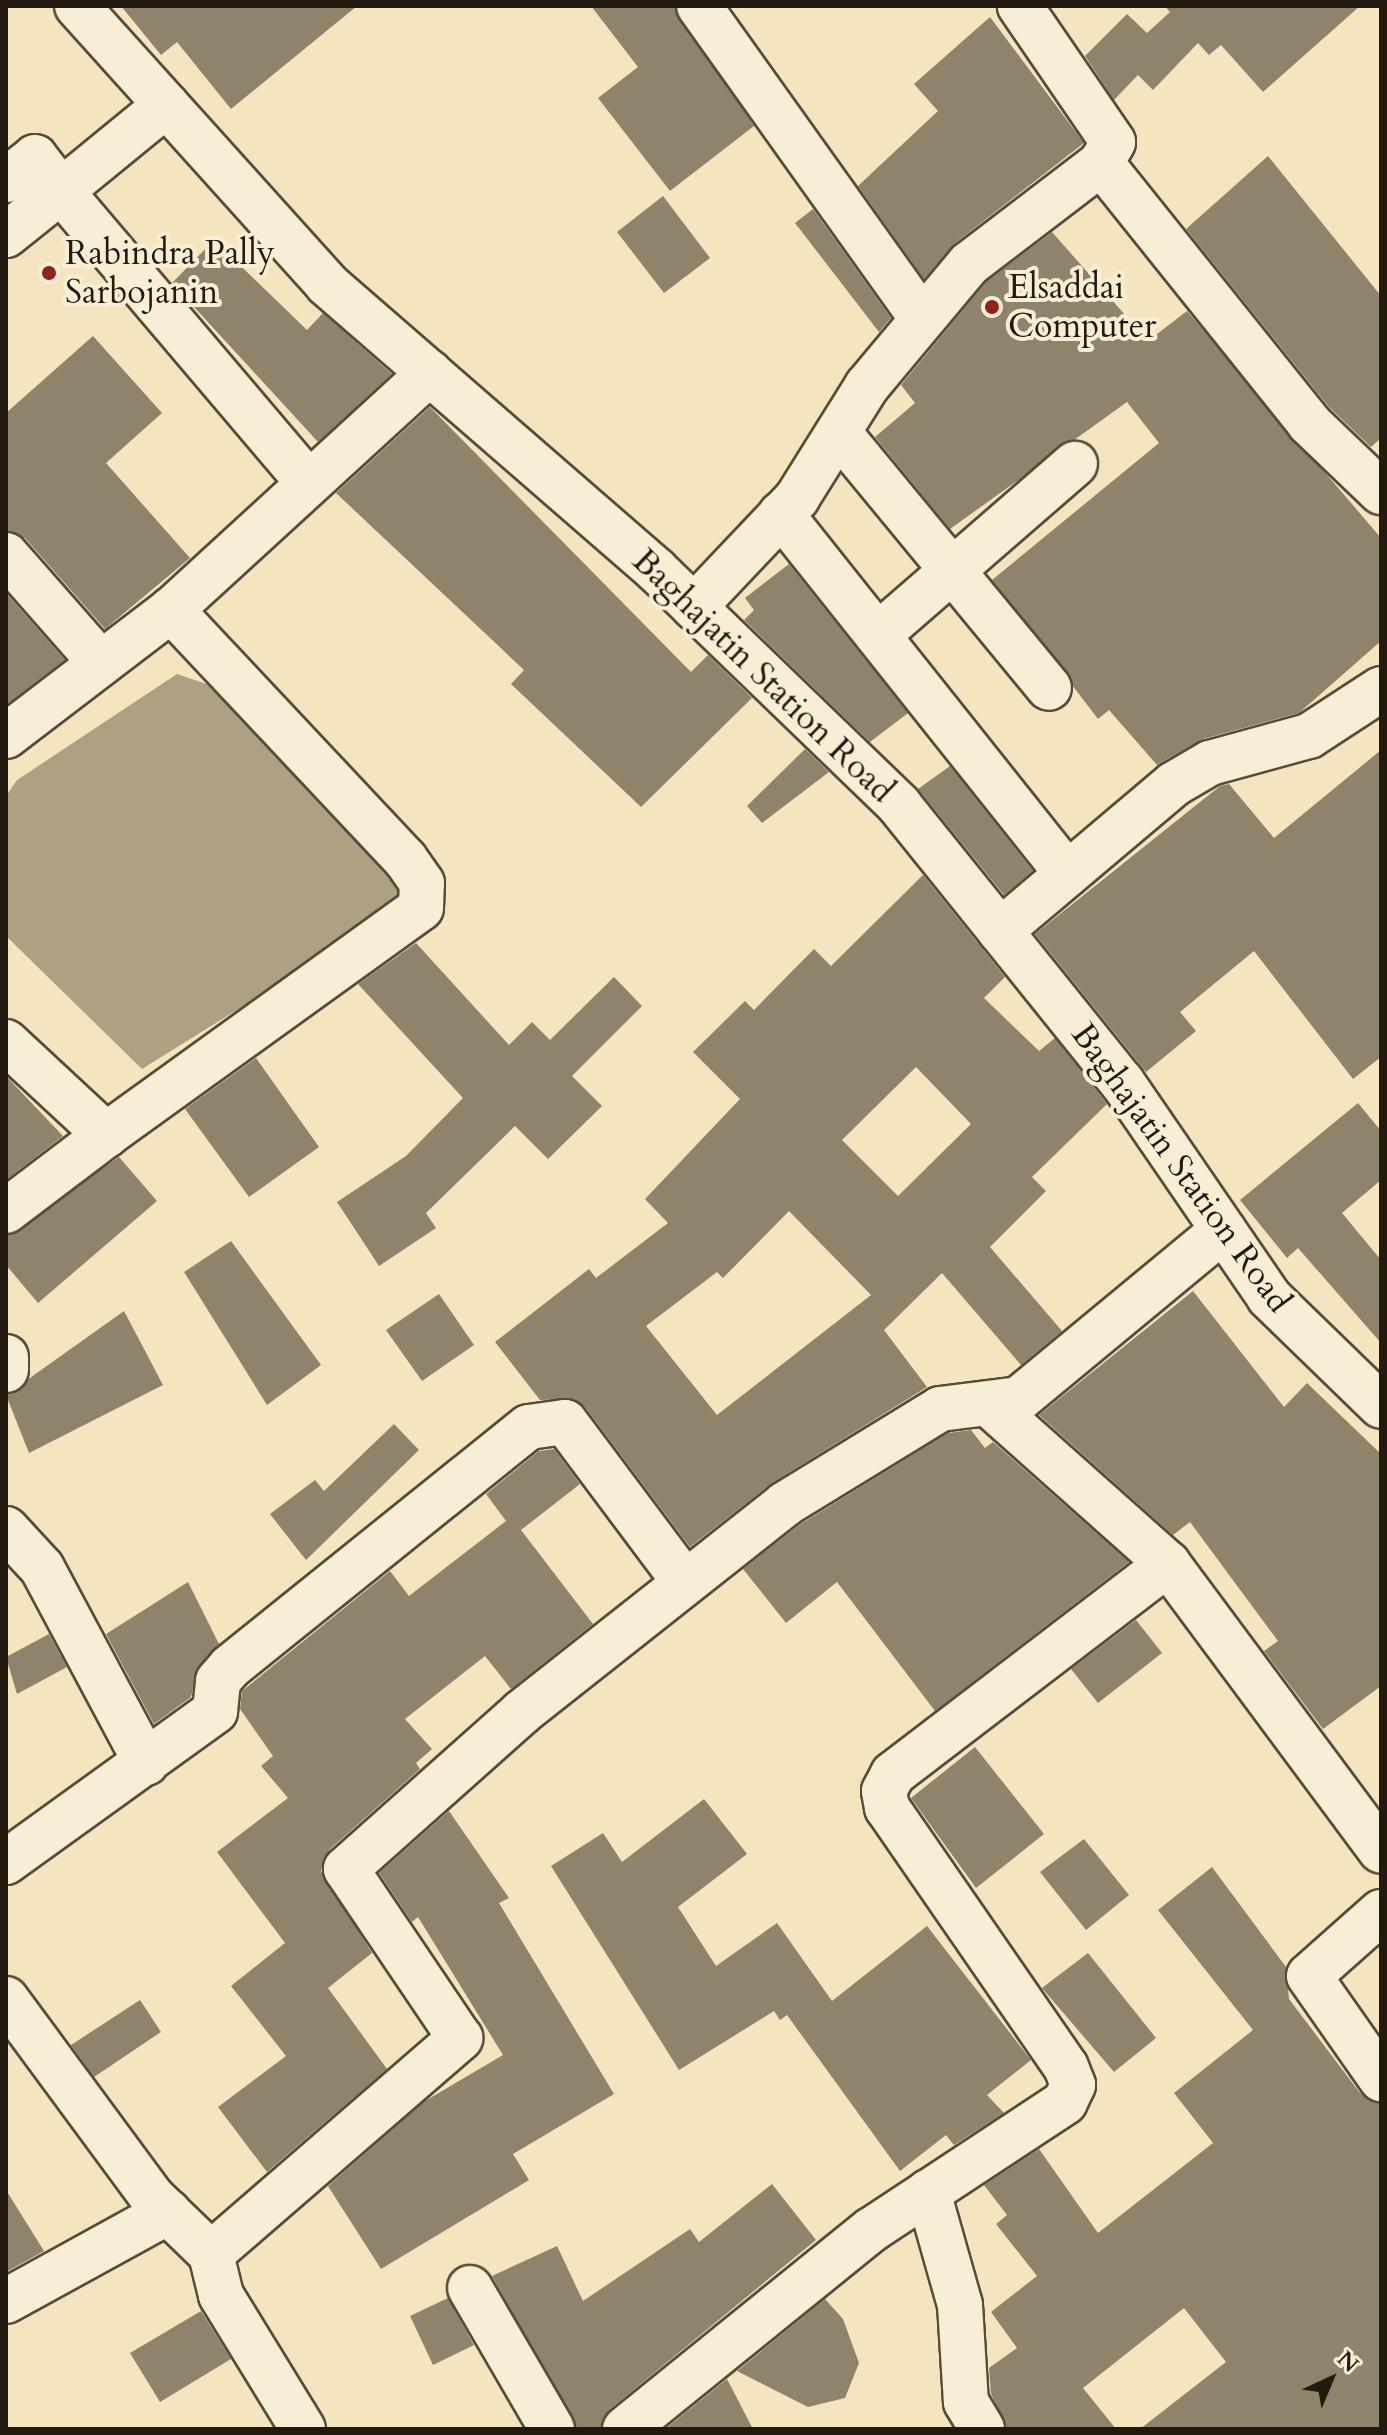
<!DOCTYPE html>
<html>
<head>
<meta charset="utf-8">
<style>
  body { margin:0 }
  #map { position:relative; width:1387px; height:2435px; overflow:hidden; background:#f5e5bf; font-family:Cardo,serif }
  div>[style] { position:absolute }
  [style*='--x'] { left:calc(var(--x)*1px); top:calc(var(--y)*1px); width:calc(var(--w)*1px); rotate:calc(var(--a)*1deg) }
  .water>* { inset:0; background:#ada083 }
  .building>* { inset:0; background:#90836b }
  .roads { filter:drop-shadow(2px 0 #574c3b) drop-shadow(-2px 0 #574c3b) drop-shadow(0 2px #574c3b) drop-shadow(0 -2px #574c3b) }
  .minor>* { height:44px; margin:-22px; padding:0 22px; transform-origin:22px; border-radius:22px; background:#f8eed5 }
  .dots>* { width:22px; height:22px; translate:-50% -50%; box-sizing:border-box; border:4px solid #f8eed5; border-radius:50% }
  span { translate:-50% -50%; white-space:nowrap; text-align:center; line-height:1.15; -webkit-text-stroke:8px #f8eed5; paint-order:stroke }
  .poi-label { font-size:34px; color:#22190f }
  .left { translate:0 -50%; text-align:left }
  .street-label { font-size:34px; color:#22190f }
  .frame { position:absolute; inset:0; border:8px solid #22190f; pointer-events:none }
  .north { position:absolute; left:1291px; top:2339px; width:80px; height:80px; -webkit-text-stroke:6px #f8eed5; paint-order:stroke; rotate:44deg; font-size:22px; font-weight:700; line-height:32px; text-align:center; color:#22190f }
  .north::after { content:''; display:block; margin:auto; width:28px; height:36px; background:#22190f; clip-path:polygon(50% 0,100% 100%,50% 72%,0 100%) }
</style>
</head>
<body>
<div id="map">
  <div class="water">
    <div style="clip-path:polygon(177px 674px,251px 699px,412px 901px,142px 1069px,6px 936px,6px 796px,17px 780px)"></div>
  </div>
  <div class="building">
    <div style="clip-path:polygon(121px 6px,357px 6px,231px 109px,177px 42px,161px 55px)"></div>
    <div style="clip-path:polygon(591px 6px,674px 6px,754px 126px,670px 191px,598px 98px,638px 67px)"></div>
    <div style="clip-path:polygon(1165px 6px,1360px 6px,1263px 92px,1221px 45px,1209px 55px,1198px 43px,1153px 90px,1138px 75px,1114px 100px,1085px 56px,1127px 14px,1147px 33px,1170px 12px)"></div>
    <div style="clip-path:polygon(990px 17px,1084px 143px,954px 244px,924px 279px,858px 186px,938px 111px,914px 84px)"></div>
    <div style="clip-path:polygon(1268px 156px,1381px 296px,1381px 438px,1371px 447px,1328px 406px,1186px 229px)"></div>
    <div style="clip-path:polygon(663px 196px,710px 258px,664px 293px,617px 232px)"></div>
    <div style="clip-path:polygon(813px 209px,891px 318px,879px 332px,795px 223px)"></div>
    <div style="clip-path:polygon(1052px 232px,1148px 341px,1187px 311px,1381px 538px,1381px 641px,1299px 713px,1203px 739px,1157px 765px,1109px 710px,1098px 719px,992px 580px,1159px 443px,1127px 402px,950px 529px,875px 437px,915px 403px,901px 385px,986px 282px)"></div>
    <div style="clip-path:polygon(214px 240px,307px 330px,323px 313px,392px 374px,318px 442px,172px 283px)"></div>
    <div style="clip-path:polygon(93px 336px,162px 413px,106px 463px,190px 558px,105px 629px,25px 538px,6px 531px,6px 413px)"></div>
    <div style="clip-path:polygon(430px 407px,691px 672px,708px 655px,752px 698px,641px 807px,511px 684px,524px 670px,336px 493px)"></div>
    <div style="clip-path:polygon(789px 564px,908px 713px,870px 742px,744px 620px,754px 610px,745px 598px)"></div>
    <div style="clip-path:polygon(6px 593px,65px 660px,6px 705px)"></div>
    <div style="clip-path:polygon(805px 749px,829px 772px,762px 823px,747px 806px)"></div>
    <div style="clip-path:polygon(1381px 750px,1381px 1057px,1353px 1079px,1254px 951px,1180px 1012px,1196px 1031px,1146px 1072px,1035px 934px,1220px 786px,1229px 784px,1274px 838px)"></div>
    <div style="clip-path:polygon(950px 766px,1033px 871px,1004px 895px,918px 789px)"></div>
    <div style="clip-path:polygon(evenodd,923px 875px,1005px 977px,984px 998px,1039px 1051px,1055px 1038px,1107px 1104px,1032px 1177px,1046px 1191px,990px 1247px,1062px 1331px,1021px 1365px,942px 1273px,884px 1330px,927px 1387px,772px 1483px,690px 1547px,585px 1407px,574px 1399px,540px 1400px,495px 1342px,589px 1269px,596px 1278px,668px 1223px,645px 1199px,740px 1099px,693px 1052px,745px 1001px,754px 1010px,814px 949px,831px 966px,923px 875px,916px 1067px,971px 1124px,898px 1196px,842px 1140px,916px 1067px,923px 875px,789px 1211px,871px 1295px,717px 1415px,646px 1326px,717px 1272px,723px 1278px,789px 1211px)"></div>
    <div style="clip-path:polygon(416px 943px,509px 1045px,532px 1022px,550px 1040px,614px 977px,642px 1006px,572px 1076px,602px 1106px,548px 1159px,515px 1126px,426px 1213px,436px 1228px,379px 1266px,337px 1202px,406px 1156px,463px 1098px,358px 984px)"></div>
    <div style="clip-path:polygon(256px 1058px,319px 1147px,249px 1197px,185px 1109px)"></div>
    <div style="clip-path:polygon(6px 1076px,63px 1136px,6px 1180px)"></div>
    <div style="clip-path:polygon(1358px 1103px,1381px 1131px,1381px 1180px,1342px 1213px,1381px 1260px,1381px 1343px,1298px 1248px,1287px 1258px,1240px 1200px)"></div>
    <div style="clip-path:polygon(119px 1157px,157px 1201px,38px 1303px,6px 1265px,6px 1235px)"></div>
    <div style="clip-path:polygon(231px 1241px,321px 1365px,267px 1405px,184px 1272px)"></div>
    <div style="clip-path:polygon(1193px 1291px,1284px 1407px,1307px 1383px,1381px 1454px,1381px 1686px,1323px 1729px,1264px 1651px,1278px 1641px,1190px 1522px,1173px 1535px,1039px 1415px)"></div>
    <div style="clip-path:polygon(439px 1294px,474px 1345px,422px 1381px,386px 1330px)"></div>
    <div style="clip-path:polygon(124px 1311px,163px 1385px,29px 1453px,6px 1395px)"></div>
    <div style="clip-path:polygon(394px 1424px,419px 1450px,306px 1560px,270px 1514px,315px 1480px,324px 1491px)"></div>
    <div style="clip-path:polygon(971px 1430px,985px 1448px,993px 1442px,1129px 1562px,935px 1711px,837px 1582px,786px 1623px,743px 1569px,799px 1525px,948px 1433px)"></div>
    <div style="clip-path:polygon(554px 1449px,580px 1484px,521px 1530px,593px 1624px,511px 1689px,485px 1656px,405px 1719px,432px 1749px,416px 1763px,420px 1769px,329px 1850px,321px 1871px,372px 1953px,328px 1988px,387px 2069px,267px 2172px,218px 2107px,286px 2056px,231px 1986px,285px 1943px,217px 1852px,288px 1798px,261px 1766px,273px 1756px,240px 1709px,242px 1691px,390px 1571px,409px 1596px,506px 1521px,486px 1494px,539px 1451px)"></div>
    <div style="clip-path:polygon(188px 1582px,219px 1644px,199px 1666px,191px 1697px,154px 1724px,106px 1634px)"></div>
    <div style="clip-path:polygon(1136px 1620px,1162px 1653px,1098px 1703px,1071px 1669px)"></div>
    <div style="clip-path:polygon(49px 1634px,67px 1667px,17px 1694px,6px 1657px)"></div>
    <div style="clip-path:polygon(975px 1747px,1044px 1834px,976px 1888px,911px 1798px)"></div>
    <div style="clip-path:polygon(704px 1799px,747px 1854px,678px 1907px,716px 1966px,777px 1923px,832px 2001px,927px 1926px,1031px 2060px,987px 2095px,1004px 2113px,954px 2145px,946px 2135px,900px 2171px,787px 2015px,780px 2020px,774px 2011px,679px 2070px,551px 1866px,603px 1833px,622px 1862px)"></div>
    <div style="clip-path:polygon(449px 1811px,509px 1898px,499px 1903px,614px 2094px,513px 2154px,529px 2180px,381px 2269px,328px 2186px,425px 2101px,503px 2055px,418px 1917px,412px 1922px,379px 1873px)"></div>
    <div style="clip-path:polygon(1084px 1839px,1129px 1895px,1086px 1930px,1040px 1872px)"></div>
    <div style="clip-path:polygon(1212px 1867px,1286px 1967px,1289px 1999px,1360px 2093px,1381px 2104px,1381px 2429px,1140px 2429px,1226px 2362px,1184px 2308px,1083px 2388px,1116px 2429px,1007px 2429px,991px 2394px,989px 2368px,1017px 2348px,991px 2312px,1037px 2276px,996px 2224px,1007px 2215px,984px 2185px,1039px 2149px,1098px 2233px,1213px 2143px,1174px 2093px,1253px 2030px,1158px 1910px)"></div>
    <div style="clip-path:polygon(1088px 1953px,1156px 2038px,1114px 2072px,1042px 1988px)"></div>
    <div style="clip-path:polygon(140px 2000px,161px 2032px,94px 2077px,71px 2045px)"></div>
    <div style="clip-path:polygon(772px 2184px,816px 2240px,609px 2410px,601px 2429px,577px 2429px,492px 2276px,557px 2246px,583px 2301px,690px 2229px,699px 2242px)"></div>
    <div style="clip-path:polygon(6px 2190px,44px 2251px,6px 2272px)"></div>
    <div style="clip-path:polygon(448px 2298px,474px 2345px,433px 2365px,410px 2316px)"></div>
    <div style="clip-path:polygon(825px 2299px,843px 2319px,859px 2363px,845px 2398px,808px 2407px,737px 2371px)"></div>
    <div style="clip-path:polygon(201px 2311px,231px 2359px,160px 2402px,130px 2353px)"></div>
    <div style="clip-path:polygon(727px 2379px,753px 2429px,665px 2429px)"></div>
  </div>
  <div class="roads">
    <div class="minor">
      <div style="--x:77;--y:6;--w:374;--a:48"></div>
      <div style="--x:327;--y:284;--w:436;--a:41"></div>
      <div style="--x:656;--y:570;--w:338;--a:44"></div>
      <div style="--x:899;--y:805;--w:356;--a:51.2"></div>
      <div style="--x:1122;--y:1082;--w:260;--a:55.6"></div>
      <div style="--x:1269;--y:1297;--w:156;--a:44.2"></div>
      <div style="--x:699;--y:6;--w:384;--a:54.5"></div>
      <div style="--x:1101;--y:163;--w:333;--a:51.3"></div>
      <div style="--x:1309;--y:423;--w:100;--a:43.8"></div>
      <div style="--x:6;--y:180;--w:37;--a:-38"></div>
      <div style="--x:35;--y:157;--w:43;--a:52.6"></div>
      <div style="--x:61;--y:191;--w:136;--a:-39.3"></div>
      <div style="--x:6;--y:235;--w:70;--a:-38.7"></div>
      <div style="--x:61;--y:191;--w:383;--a:49.7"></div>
      <div style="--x:839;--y:433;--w:330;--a:50.5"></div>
      <div style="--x:781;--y:514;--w:460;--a:51.5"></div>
      <div style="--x:6;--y:555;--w:144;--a:48.7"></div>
      <div style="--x:694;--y:607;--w:150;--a:-46.6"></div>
      <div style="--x:797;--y:498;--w:132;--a:-58"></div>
      <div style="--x:867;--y:386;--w:159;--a:-50.1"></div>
      <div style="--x:969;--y:264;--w:166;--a:-37.4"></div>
      <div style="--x:1101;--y:163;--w:24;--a:-60"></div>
      <div style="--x:1113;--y:142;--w:165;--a:-124.4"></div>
      <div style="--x:878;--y:635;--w:261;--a:-41"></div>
      <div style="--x:6;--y:736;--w:208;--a:-37.4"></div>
      <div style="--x:171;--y:610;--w:351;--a:-42.5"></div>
      <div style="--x:1000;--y:931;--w:228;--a:-40.2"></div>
      <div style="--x:1174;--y:784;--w:42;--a:-30.3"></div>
      <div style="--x:1210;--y:763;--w:103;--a:-15.3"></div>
      <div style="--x:1309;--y:736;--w:86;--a:-33.1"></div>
      <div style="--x:6;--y:1042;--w:137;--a:42.9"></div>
      <div style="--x:106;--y:1135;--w:388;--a:-35.8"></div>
      <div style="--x:421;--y:908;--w:25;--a:-88"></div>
      <div style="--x:422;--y:883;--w:29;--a:-125"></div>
      <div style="--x:405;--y:859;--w:342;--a:-133.2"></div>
      <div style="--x:6;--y:1211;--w:126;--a:-37.2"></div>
      <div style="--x:6;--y:1357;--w:13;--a:90"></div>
      <div style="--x:992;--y:1407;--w:236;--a:41.7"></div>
      <div style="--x:1168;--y:1564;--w:357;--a:53.4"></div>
      <div style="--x:6;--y:1529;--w:53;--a:47.3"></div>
      <div style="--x:42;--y:1568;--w:221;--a:61.9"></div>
      <div style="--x:6;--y:1862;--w:258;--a:-35.8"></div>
      <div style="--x:215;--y:1711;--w:30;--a:-84"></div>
      <div style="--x:218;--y:1681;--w:18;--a:-49"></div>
      <div style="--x:230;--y:1667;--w:383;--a:-38.8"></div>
      <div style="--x:529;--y:1427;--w:36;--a:-8"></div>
      <div style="--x:565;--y:1422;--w:197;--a:53.2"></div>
      <div style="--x:1381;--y:1912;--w:96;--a:138.4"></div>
      <div style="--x:1309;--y:1976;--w:126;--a:55"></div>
      <div style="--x:6;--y:1999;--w:245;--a:53.6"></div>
      <div style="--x:151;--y:2196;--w:83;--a:44"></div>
      <div style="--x:928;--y:2192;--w:117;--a:74.2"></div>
      <div style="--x:960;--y:2305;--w:97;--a:86.5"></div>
      <div style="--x:966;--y:2402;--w:31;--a:59"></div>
      <div style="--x:470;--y:2288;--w:163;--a:59.8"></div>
      <div style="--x:6;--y:2301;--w:185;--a:-28.8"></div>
      <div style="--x:303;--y:2429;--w:157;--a:-121.5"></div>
      <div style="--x:221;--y:2295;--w:42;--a:-103.7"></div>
      <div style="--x:211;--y:2254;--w:330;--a:-40.9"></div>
      <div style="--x:460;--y:2038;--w:204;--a:-124"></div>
      <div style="--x:346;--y:1869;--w:236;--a:-41.7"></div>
      <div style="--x:522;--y:1712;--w:335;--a:-38.3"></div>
      <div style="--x:785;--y:1504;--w:182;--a:-31.5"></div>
      <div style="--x:940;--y:1409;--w:80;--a:-7.2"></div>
      <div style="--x:1019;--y:1399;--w:265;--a:-39.6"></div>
      <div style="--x:625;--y:2429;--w:316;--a:-39"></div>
      <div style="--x:871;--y:2230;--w:232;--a:-33.4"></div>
      <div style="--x:1065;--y:2102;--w:19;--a:-65"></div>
      <div style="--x:1073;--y:2085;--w:19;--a:-111"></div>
      <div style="--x:1066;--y:2067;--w:315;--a:-124.6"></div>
      <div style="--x:887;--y:1808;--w:17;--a:-100"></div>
      <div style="--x:884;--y:1791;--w:19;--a:-62"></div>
      <div style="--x:893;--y:1774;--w:346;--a:-37.4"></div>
    </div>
  </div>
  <div class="dots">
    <div style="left:49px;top:273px;background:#8f2418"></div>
    <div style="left:992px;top:307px;background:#8f2418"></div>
  </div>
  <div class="poi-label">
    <span class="left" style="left:65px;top:273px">Rabindra Pally<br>Sarbojanin</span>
    <span class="left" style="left:1008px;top:307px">Elsaddai<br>Computer</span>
  </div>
  <div class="street-label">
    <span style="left:763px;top:676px;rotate:44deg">Baghajatin Station Road</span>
    <span style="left:1181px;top:1168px;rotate:54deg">Baghajatin Station Road</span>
  </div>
  <div class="frame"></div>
  <div class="north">N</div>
</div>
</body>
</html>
